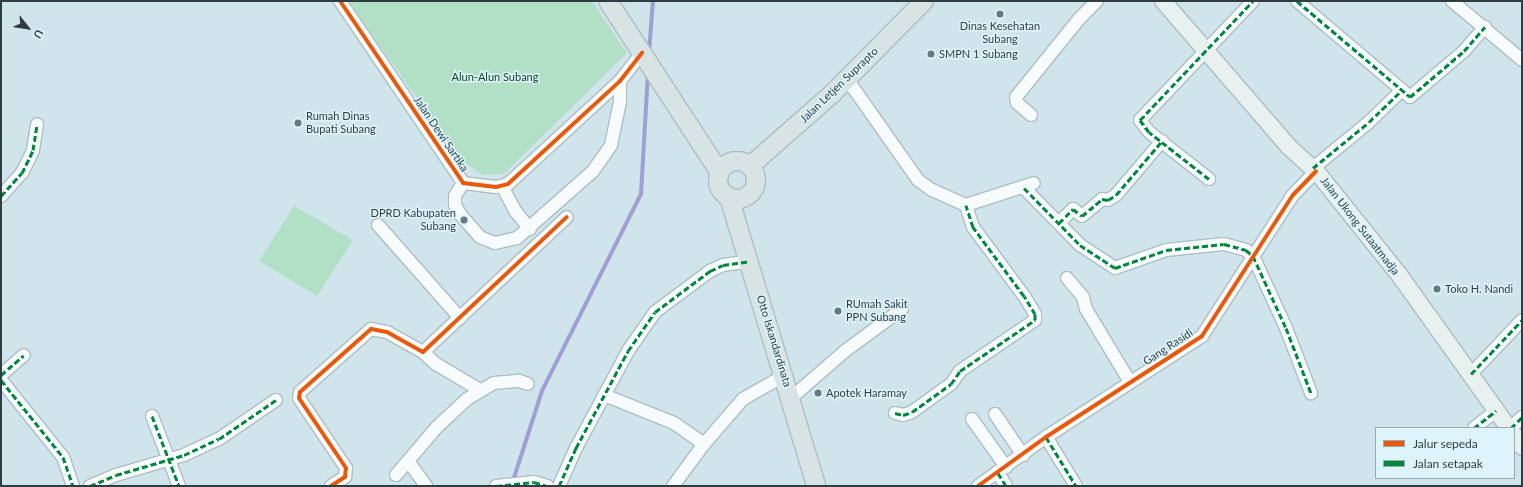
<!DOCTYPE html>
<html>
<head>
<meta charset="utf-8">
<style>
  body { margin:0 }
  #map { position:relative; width:1523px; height:487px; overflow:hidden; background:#cfe4eb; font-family:Lato,sans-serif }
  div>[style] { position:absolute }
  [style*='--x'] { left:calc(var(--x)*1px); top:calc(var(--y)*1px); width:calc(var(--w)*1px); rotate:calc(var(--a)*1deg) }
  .green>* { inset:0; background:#b1e0c7 }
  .stream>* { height:3.5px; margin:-1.75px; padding:0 1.75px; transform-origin:1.75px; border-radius:1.75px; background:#9f9fd4 }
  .roads { filter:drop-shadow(1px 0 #adbec3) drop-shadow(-1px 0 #adbec3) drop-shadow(0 1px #adbec3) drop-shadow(0 -1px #adbec3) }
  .street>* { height:12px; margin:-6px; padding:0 6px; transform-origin:6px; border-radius:6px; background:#f8fbfc }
  .secondary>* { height:16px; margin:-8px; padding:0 8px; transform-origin:8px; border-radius:8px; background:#e8f0f0 }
  .primary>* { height:18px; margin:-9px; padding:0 9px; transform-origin:9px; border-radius:9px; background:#d8e4e4 }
  .primary>.ring { margin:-9px; padding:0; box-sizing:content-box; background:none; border:18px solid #d8e4e4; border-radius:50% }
  .quiet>* { height:3px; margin-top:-1.5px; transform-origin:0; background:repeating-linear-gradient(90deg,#00873e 0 6px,transparent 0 9px) }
  .cycleway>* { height:4px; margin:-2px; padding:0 2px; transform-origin:2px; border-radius:2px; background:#e8590c }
  .dots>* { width:11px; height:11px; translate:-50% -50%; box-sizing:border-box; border:2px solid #ddf4fb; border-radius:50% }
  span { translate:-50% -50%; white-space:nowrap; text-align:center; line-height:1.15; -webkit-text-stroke:3px #ddf4fb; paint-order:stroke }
  .poi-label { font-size:11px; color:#2f3e43 }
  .left { translate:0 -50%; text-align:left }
  .right { translate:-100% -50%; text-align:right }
  .park-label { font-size:11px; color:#073f1c }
  .street-label { font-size:11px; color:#2f3e43 }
  .frame { position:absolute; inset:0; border:2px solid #2f3e43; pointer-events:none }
  .legend { position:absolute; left:1375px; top:427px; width:140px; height:52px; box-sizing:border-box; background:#ddf4fb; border:1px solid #97abb1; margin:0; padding:5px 7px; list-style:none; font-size:12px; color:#2f3e43 }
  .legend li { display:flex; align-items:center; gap:8px; height:20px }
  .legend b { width:20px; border:1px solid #97abb1 }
  .north { position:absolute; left:8px; top:8px; width:40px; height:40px; -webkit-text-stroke:3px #ddf4fb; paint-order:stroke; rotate:120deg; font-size:11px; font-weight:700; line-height:16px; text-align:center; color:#2f3e43 }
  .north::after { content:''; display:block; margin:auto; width:14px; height:18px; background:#2f3e43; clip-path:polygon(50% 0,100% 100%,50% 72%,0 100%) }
</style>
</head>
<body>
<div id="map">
  <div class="green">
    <div style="clip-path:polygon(348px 1px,592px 1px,627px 53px,504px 174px,483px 175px,463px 162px)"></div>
    <div style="clip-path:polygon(294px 206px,353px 240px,317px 296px,259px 261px)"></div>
  </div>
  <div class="stream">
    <div style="--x:649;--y:52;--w:51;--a:-85.5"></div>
    <div style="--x:513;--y:481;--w:95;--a:-72.1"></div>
    <div style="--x:542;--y:391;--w:220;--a:-63.3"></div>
    <div style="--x:641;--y:194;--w:120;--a:-86.7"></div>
  </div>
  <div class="roads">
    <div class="street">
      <div style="--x:340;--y:1;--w:220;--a:55.9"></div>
      <div style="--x:463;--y:183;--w:33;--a:7"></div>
      <div style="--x:496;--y:187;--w:12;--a:-14"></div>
      <div style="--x:508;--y:184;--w:152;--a:-42.6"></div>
      <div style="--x:620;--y:81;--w:36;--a:-52"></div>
      <div style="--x:1297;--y:1;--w:148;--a:40.3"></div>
      <div style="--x:1410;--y:97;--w:71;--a:-40.4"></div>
      <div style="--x:1464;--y:51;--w:32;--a:-49"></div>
      <div style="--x:1452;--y:1;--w:92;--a:40.1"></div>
      <div style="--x:847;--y:79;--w:123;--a:54.9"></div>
      <div style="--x:918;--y:180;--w:17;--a:36"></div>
      <div style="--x:932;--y:190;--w:37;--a:24"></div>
      <div style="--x:966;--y:205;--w:71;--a:-17.9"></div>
      <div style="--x:1031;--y:115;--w:18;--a:-139"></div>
      <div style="--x:1017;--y:103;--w:6;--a:-99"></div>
      <div style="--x:1016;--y:97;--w:100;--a:-51.1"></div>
      <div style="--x:1079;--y:19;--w:25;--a:-45"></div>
      <div style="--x:1313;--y:168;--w:72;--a:-39.4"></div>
      <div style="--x:1369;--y:122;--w:46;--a:-44.1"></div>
      <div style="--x:1209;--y:179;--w:76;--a:-141.9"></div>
      <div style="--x:1149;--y:132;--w:15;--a:-127"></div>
      <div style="--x:1140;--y:120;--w:164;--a:-46.5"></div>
      <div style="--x:463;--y:183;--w:15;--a:122"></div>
      <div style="--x:455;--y:196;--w:9;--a:90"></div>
      <div style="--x:455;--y:205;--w:10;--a:61"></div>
      <div style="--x:460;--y:214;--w:30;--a:49"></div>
      <div style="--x:480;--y:237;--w:16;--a:22"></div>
      <div style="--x:495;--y:243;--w:23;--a:-13"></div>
      <div style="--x:517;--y:238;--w:101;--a:-41.4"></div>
      <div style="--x:593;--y:171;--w:32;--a:-55"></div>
      <div style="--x:611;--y:145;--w:44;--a:-78.2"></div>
      <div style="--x:620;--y:102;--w:21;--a:-90"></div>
      <div style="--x:502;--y:186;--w:30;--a:62"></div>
      <div style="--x:516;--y:212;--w:22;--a:51"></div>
      <div style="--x:1024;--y:188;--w:80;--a:45.5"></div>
      <div style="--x:1080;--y:245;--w:42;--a:33.3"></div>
      <div style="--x:1115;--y:268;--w:54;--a:-19.4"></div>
      <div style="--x:1166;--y:250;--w:58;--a:-5.9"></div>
      <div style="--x:1224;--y:244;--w:23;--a:15"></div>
      <div style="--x:1246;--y:250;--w:9;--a:41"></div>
      <div style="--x:1253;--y:256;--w:79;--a:65.4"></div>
      <div style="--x:1286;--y:328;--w:70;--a:69"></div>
      <div style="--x:1;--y:196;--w:31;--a:-48"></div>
      <div style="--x:22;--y:173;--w:25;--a:-64"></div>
      <div style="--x:33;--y:150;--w:26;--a:-81"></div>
      <div style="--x:1059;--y:223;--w:20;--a:-45"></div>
      <div style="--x:1073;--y:209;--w:11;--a:38"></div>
      <div style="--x:1082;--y:216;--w:26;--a:-40"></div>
      <div style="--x:1102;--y:199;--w:6;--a:9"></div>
      <div style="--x:1108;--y:200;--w:9;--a:-32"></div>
      <div style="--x:1116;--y:195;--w:71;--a:-49.6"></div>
      <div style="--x:378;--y:225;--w:124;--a:48.6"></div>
      <div style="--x:1067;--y:278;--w:25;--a:50"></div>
      <div style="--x:1083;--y:297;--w:12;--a:76"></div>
      <div style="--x:1086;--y:309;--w:85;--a:58.9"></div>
      <div style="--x:423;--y:352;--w:18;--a:43"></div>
      <div style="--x:436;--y:364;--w:51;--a:30.6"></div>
      <div style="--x:1471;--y:374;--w:74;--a:-46.6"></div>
      <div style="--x:1;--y:375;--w:30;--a:-41"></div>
      <div style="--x:1;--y:380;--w:99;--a:51.2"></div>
      <div style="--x:63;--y:457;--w:31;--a:71"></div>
      <div style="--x:604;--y:395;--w:75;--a:21.8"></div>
      <div style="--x:674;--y:423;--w:37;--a:35"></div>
      <div style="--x:791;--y:398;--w:72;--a:-41"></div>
      <div style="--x:845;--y:351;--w:71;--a:-36.4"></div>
      <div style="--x:895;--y:413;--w:8;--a:14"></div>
      <div style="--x:903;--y:415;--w:9;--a:-18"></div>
      <div style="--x:912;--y:412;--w:48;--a:-35.7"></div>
      <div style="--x:951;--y:384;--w:16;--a:-55"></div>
      <div style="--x:960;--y:371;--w:91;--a:-34.2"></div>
      <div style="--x:1035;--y:320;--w:6;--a:-90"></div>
      <div style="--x:1035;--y:314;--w:21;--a:-121"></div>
      <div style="--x:1024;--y:296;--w:86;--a:-126.5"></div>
      <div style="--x:973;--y:227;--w:23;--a:-108"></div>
      <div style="--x:995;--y:414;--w:50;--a:55.7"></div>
      <div style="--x:152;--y:416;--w:75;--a:68.9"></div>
      <div style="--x:972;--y:419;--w:59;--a:54.7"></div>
      <div style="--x:1474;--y:428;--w:28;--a:-38"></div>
      <div style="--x:1511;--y:428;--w:16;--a:-45"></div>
      <div style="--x:1046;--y:437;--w:57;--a:58.5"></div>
      <div style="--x:408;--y:461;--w:31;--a:54"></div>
      <div style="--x:998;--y:473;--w:15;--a:58"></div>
      <div style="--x:396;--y:475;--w:62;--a:-49.6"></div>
      <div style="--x:436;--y:428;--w:42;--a:-43.1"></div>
      <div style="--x:467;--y:399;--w:31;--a:-31"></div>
      <div style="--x:494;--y:383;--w:25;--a:-5"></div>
      <div style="--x:519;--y:381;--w:9;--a:18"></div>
      <div style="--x:90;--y:486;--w:28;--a:-23"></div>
      <div style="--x:116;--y:475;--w:71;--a:-16.4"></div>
      <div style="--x:184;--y:455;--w:38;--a:-25"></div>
      <div style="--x:219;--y:439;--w:69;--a:-34.4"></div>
      <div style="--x:331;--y:486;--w:17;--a:-33"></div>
      <div style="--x:345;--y:477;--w:9;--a:-84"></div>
      <div style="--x:346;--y:468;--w:84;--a:-123.9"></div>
      <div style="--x:299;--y:398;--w:6;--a:-81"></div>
      <div style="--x:300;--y:392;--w:95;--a:-41.6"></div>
      <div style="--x:371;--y:329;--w:16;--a:11"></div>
      <div style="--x:387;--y:332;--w:41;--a:29.1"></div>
      <div style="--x:423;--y:352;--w:197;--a:-43.2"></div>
      <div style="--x:496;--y:486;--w:38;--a:-6"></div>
      <div style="--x:534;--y:482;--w:14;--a:17"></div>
      <div style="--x:559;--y:486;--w:42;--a:-65.9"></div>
      <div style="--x:576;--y:448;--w:110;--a:-61.8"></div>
      <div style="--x:628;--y:351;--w:47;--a:-55.3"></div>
      <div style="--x:655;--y:312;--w:69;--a:-36.7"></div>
      <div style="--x:710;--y:271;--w:14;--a:-25"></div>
      <div style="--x:723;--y:265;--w:27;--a:-8"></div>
      <div style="--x:673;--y:486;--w:52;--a:-53.6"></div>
      <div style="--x:704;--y:444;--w:60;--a:-49.1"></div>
      <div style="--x:743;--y:399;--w:48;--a:-29.7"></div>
      <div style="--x:978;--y:486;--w:84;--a:-35.8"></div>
      <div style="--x:1046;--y:437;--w:186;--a:-32.9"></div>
      <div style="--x:1202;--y:336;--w:168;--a:-57.2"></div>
      <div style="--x:1293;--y:195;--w:33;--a:-46"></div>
    </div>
    <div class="secondary">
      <div style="--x:1163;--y:1;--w:193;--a:49.2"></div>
      <div style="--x:1289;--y:147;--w:36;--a:42"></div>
      <div style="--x:1316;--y:171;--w:134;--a:51.3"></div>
      <div style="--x:1400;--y:276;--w:187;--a:54.4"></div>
      <div style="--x:1514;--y:435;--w:14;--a:56"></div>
    </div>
    <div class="primary">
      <div style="--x:608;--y:1;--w:205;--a:56.9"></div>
      <div class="ring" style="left:718px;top:161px;width:20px;height:20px"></div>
      <div style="--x:750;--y:166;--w:111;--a:-41.3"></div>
      <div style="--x:833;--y:93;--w:129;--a:-45.3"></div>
      <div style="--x:729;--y:197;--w:302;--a:73.2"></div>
    </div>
  </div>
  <div class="quiet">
    <div style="--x:1297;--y:1;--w:148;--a:40.3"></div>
    <div style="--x:1410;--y:97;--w:71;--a:-40.4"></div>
    <div style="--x:1464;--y:51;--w:32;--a:-49"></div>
    <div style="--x:1313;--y:168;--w:72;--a:-39.4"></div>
    <div style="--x:1369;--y:122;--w:46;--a:-44.1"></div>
    <div style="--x:1209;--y:179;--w:76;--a:-141.9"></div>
    <div style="--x:1149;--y:132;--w:15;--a:-127"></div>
    <div style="--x:1140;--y:120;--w:164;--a:-46.5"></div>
    <div style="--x:1024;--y:188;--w:80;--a:45.5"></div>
    <div style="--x:1080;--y:245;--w:42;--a:33.3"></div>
    <div style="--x:1115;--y:268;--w:54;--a:-19.4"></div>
    <div style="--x:1166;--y:250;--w:58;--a:-5.9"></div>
    <div style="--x:1224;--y:244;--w:23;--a:15"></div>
    <div style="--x:1246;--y:250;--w:9;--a:41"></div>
    <div style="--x:1253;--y:256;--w:79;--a:65.4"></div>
    <div style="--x:1286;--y:328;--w:70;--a:69"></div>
    <div style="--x:1;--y:196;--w:31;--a:-48"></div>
    <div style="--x:22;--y:173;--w:25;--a:-64"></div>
    <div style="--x:33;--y:150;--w:26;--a:-81"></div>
    <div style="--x:1059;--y:223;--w:20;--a:-45"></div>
    <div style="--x:1073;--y:209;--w:11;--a:38"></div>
    <div style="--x:1082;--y:216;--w:26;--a:-40"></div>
    <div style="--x:1102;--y:199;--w:6;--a:9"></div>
    <div style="--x:1108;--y:200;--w:9;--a:-32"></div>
    <div style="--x:1116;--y:195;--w:71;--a:-49.6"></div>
    <div style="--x:1471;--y:374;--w:74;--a:-46.6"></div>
    <div style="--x:1;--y:375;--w:30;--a:-41"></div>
    <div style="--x:1;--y:380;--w:99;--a:51.2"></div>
    <div style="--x:63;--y:457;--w:31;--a:71"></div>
    <div style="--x:895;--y:413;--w:8;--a:14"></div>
    <div style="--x:903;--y:415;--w:9;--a:-18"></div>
    <div style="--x:912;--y:412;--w:48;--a:-35.7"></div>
    <div style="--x:951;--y:384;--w:16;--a:-55"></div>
    <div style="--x:960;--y:371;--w:91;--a:-34.2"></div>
    <div style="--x:1035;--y:320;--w:6;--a:-90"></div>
    <div style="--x:1035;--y:314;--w:21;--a:-121"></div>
    <div style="--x:1024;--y:296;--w:86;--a:-126.5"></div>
    <div style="--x:973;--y:227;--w:23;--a:-108"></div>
    <div style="--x:152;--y:416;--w:75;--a:68.9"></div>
    <div style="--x:1474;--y:428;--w:28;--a:-38"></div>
    <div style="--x:1511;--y:428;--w:16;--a:-45"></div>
    <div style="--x:1046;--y:437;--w:57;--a:58.5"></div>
    <div style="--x:998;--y:473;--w:15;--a:58"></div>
    <div style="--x:90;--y:486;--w:28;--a:-23"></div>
    <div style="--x:116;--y:475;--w:71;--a:-16.4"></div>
    <div style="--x:184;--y:455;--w:38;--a:-25"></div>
    <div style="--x:219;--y:439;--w:69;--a:-34.4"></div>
    <div style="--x:496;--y:486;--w:38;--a:-6"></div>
    <div style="--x:534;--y:482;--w:14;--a:17"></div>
    <div style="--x:559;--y:486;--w:42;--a:-65.9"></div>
    <div style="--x:576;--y:448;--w:110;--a:-61.8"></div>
    <div style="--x:628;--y:351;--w:47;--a:-55.3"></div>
    <div style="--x:655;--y:312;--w:69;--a:-36.7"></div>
    <div style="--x:710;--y:271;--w:14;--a:-25"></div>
    <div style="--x:723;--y:265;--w:27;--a:-8"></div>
  </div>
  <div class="cycleway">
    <div style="--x:340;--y:1;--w:220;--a:55.9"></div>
    <div style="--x:463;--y:183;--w:33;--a:7"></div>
    <div style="--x:496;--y:187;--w:12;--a:-14"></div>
    <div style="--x:508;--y:184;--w:152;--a:-42.6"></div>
    <div style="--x:620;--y:81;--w:36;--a:-52"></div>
    <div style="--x:331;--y:486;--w:17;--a:-33"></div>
    <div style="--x:345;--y:477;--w:9;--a:-84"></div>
    <div style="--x:346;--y:468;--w:84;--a:-123.9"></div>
    <div style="--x:299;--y:398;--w:6;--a:-81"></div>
    <div style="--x:300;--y:392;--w:95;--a:-41.6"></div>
    <div style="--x:371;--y:329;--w:16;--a:11"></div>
    <div style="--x:387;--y:332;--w:41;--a:29.1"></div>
    <div style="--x:423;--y:352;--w:197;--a:-43.2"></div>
    <div style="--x:978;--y:486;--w:84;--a:-35.8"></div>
    <div style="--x:1046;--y:437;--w:186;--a:-32.9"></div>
    <div style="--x:1202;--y:336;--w:168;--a:-57.2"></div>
    <div style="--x:1293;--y:195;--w:33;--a:-46"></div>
  </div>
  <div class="dots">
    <div style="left:1000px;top:14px;background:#67787e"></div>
    <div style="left:931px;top:54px;background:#67787e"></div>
    <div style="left:298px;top:123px;background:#67787e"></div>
    <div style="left:464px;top:220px;background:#67787e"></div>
    <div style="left:1437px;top:289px;background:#67787e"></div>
    <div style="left:838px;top:311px;background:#67787e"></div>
    <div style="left:818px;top:393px;background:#67787e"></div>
  </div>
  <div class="poi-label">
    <span style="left:1000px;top:33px">Dinas Kesehatan<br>Subang</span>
    <span class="left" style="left:939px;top:54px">SMPN 1 Subang</span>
    <span class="left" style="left:306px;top:123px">Rumah Dinas<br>Bupati Subang</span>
    <span class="right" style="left:456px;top:220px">DPRD Kabupaten<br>Subang</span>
    <span class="left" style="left:1445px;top:289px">Toko H. Nandi</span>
    <span class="left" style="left:846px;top:311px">RUmah Sakit<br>PPN Subang</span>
    <span class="left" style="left:826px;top:393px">Apotek Haramay</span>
  </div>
  <div class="park-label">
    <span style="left:495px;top:77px">Alun-Alun Subang</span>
  </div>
  <div class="street-label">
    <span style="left:839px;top:85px;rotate:-44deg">Jalan Letjen Suprapto</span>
    <span style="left:441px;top:134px;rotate:56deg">Jalan Dewi Sartika</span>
    <span style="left:1360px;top:226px;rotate:52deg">Jalan Ukong Sutaatmadja</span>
    <span style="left:774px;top:341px;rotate:73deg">Otto Iskandardinata</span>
    <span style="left:1168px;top:347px;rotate:-33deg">Gang Rasidi</span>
  </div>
  <div class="frame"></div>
  <ul class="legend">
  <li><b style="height:5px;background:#e8590c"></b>Jalur sepeda</li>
  <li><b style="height:5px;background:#00873e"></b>Jalan setapak</li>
  </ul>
  <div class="north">U</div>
</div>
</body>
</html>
